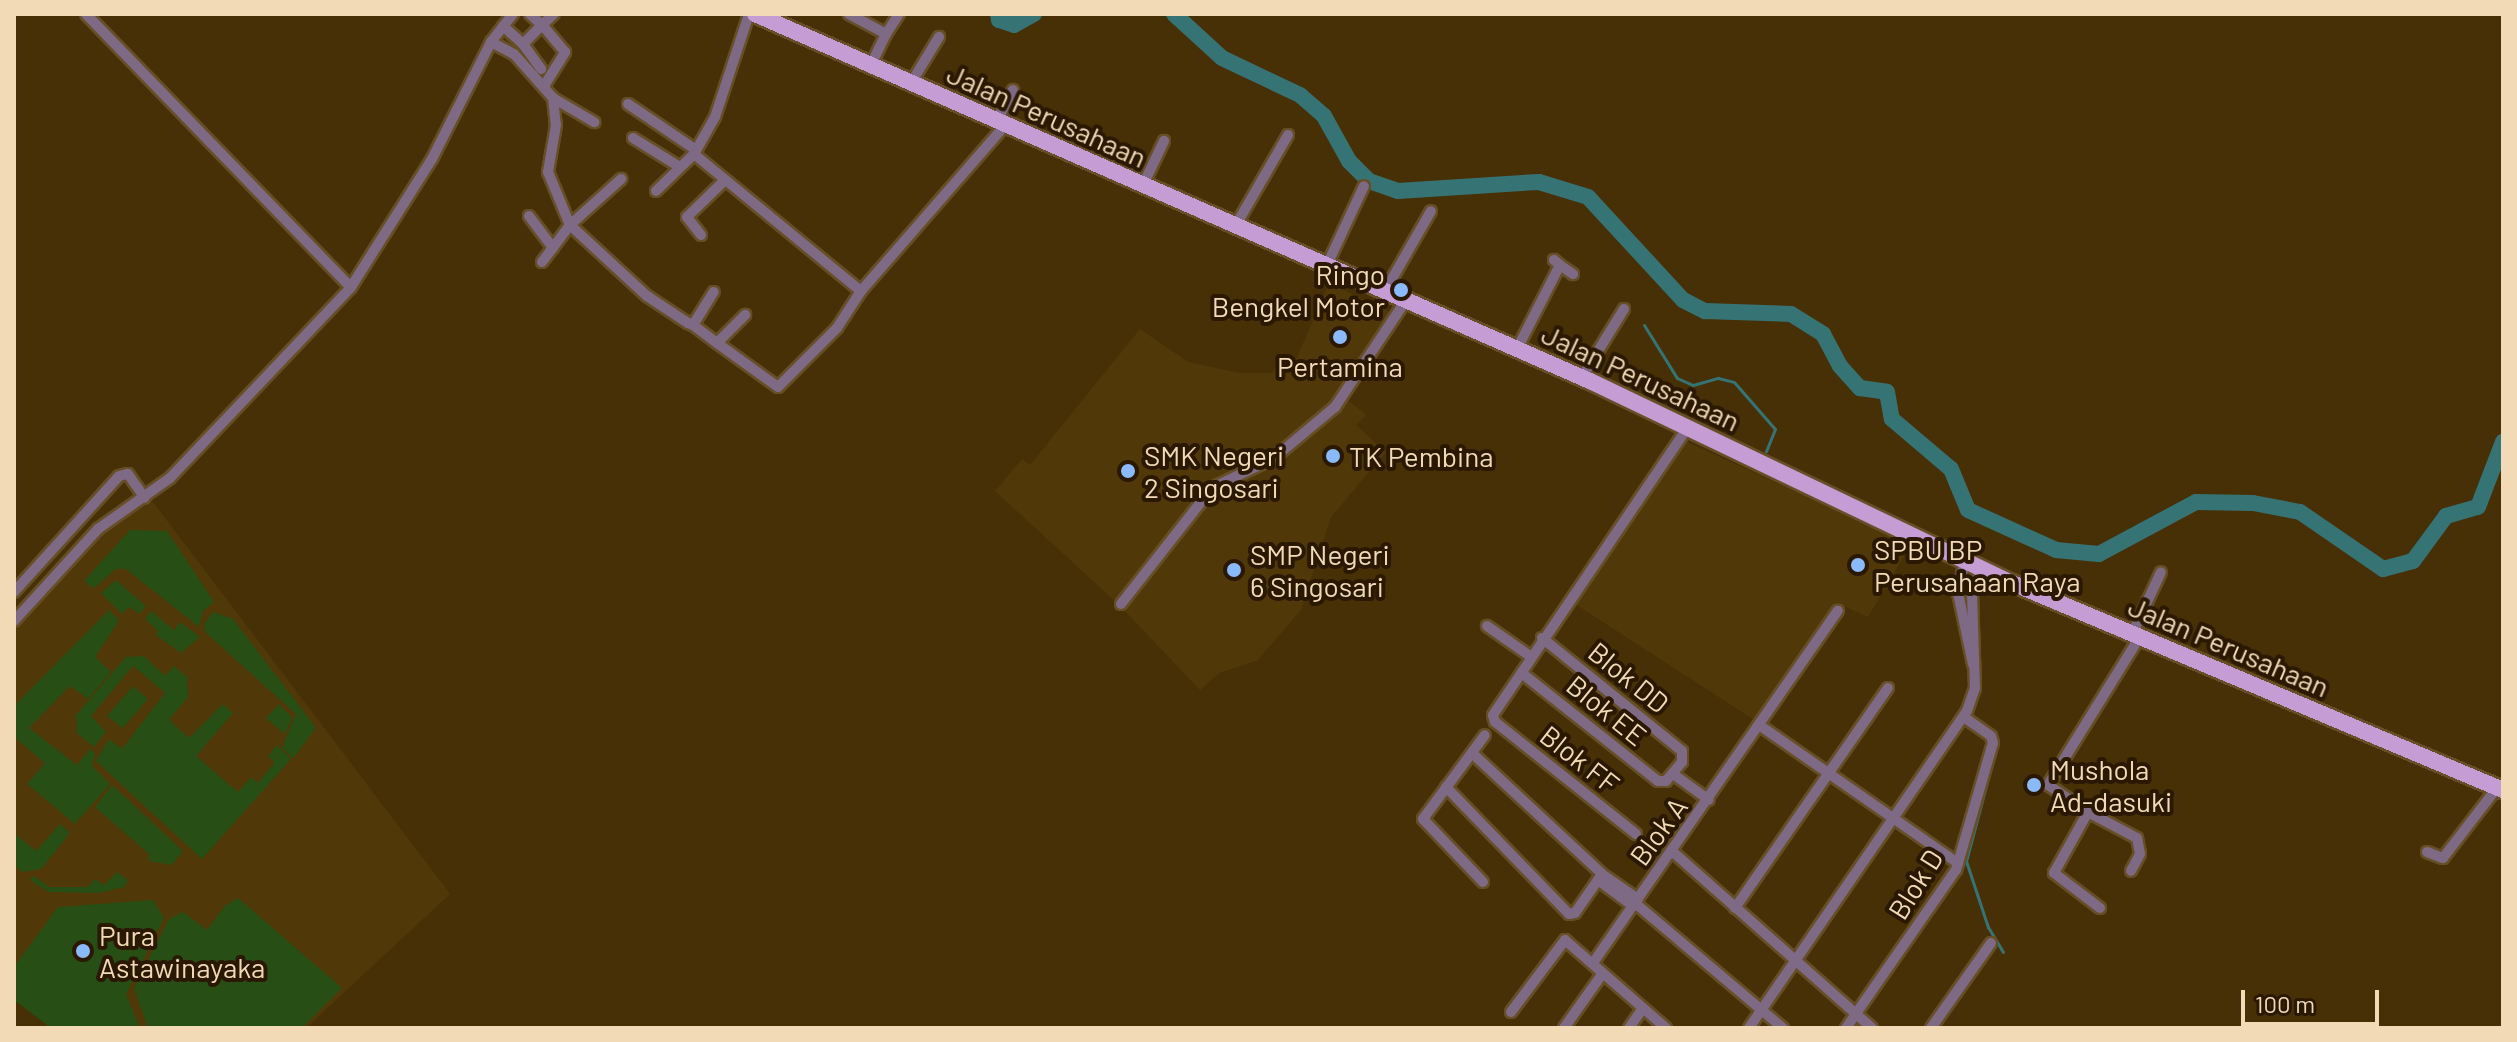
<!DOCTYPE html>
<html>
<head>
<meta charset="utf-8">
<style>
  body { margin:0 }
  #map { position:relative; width:2517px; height:1042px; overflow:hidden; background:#473006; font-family:Barlow,sans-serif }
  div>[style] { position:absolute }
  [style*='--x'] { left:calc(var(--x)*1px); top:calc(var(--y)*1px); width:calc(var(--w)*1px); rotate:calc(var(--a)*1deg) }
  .built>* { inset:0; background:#513808 }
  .green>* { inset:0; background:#274e14 }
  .stream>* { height:3px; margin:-1.5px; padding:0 1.5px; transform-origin:1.5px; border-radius:1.5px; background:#367374 }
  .river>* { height:16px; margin:-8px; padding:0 8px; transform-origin:8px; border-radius:8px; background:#367374 }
  .roads { filter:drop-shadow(2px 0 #664f26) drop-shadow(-2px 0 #664f26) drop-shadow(0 2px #664f26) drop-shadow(0 -2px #664f26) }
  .street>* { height:10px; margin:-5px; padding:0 5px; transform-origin:5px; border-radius:5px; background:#7e6a85 }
  .primary>* { height:16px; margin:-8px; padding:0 8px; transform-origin:8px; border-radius:8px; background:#c59cd4 }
  .dots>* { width:22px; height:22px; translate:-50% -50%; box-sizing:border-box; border:4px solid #2a1800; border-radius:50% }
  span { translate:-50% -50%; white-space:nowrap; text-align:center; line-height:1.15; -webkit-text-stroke:8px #2a1800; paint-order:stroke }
  .street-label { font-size:28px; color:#f2dab7 }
  .poi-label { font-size:28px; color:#f2dab7 }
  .right { translate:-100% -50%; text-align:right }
  .left { translate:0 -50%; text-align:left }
  .frame { position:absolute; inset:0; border:16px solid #f2dab7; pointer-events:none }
  .scale { position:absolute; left:2241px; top:990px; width:138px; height:36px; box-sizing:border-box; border:4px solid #f2dab7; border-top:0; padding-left:10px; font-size:24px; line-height:28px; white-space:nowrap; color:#f2dab7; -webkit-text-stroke:6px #2a1800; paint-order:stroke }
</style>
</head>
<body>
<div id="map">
  <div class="built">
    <div style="clip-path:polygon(1329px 283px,1390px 312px,1338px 396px,1261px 462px,1213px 482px,1117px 603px,995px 491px,1022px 459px,1030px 465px,1140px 329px,1188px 362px,1239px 373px,1272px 373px,1282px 355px,1295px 362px)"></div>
    <div style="clip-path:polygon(1349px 401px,1366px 415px,1356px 425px,1386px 452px,1331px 517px,1301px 610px,1258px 660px,1219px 673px,1200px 690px,1123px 609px,1208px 499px,1279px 461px)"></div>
    <div style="clip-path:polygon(1683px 440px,1911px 544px,1868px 617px,1839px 604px,1759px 723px,1572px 602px)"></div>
    <div style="clip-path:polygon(153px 502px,450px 894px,306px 1028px,57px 1028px,14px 998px,14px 629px,109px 525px)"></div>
  </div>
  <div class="green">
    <div style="clip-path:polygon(130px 530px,167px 531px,214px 602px,203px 611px,199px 627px,126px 569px,116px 569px,94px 588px,84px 581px)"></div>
    <div style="clip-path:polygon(116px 580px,146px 606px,140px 614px,129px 607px,122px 614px,101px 593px)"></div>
    <div style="clip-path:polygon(109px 610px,119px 620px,95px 657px,111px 672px,88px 699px,70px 686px,29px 728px,77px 765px,90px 749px,95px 753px,92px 766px,110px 784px,75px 824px,27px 784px,45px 763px,14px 737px,14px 706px)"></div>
    <div style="clip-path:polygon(151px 611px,174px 630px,180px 622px,200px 637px,181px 653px,156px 635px,158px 631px,145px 619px)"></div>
    <div style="clip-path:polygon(213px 612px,233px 619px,316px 728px,293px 758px,282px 748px,296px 714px,205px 632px,204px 624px)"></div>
    <div style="clip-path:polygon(144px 656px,165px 676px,174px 666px,187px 677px,188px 697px,169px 720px,189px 738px,223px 704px,233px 713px,196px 756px,238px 792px,251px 777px,258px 783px,275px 762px,268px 757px,277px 745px,291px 759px,202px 859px,96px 761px,109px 739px,122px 749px,165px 693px,133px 666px,91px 716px,106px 732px,94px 747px,77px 733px,76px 715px,126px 657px)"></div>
    <div style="clip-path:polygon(133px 686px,148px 699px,123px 728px,107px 716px)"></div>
    <div style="clip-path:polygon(279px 704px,292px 718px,285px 734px,266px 718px)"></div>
    <div style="clip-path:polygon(112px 785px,183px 851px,172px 865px,149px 861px,149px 854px,95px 807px)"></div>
    <div style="clip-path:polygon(60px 824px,70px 833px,41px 869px,22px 872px,14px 864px,14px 833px,36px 851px)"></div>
    <div style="clip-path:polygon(117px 872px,128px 880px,124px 887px,99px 893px,49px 892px,30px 880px,34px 876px,49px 887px,88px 887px,95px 879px,104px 885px)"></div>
    <div style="clip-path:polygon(238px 898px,342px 988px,302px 1028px,148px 1028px,134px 988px,169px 919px,183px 912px,207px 930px,225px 906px)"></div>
    <div style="clip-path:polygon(153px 900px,164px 918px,126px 994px,140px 1028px,51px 1028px,14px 1000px,14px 967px,58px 907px)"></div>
  </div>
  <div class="stream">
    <div style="--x:1644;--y:325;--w:62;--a:58.1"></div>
    <div style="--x:1677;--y:378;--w:17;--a:24"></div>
    <div style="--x:1693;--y:385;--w:26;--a:-16"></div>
    <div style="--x:1718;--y:378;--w:16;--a:14"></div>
    <div style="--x:1734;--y:382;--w:62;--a:48.9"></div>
    <div style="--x:1775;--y:429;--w:24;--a:112"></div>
    <div style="--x:1994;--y:756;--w:109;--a:104.9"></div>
    <div style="--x:1966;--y:861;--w:70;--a:71.6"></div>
    <div style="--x:1988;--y:927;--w:29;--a:59"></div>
  </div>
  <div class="river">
    <div style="--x:998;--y:14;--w:6;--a:81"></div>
    <div style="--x:999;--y:20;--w:16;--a:18"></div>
    <div style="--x:1014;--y:25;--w:23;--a:-29"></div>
    <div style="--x:1174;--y:14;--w:65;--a:42.5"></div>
    <div style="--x:1222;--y:58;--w:86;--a:25.4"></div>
    <div style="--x:1300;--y:95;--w:32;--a:41"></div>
    <div style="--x:1324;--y:116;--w:51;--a:60.9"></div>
    <div style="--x:1349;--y:161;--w:28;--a:45"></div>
    <div style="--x:1369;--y:181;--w:31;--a:19"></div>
    <div style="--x:1398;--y:191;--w:141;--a:-3.7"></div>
    <div style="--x:1539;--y:182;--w:51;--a:17"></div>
    <div style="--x:1588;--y:197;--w:140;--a:47.3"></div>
    <div style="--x:1683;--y:300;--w:25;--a:27"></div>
    <div style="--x:1705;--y:311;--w:86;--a:2"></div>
    <div style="--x:1791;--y:314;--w:38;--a:32"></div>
    <div style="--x:1823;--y:334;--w:36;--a:62"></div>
    <div style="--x:1840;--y:366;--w:30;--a:48"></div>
    <div style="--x:1860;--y:388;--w:27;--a:8"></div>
    <div style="--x:1887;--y:392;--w:27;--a:80"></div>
    <div style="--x:1892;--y:419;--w:77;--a:40.3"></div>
    <div style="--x:1951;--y:469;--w:44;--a:67.5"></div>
    <div style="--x:1968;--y:510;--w:97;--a:24.4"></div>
    <div style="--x:2056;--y:550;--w:43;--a:5.3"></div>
    <div style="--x:2099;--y:554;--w:110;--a:-28.2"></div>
    <div style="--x:2196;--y:502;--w:57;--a:1"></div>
    <div style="--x:2253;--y:503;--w:48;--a:10.8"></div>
    <div style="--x:2300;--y:512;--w:101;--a:34.5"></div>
    <div style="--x:2383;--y:569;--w:31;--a:-15"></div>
    <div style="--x:2413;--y:561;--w:56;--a:-53.7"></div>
    <div style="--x:2446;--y:516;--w:33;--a:-16"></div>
    <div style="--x:2478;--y:507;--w:70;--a:-69"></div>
  </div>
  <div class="roads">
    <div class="street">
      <div style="--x:86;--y:14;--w:380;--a:45.9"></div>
      <div style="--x:530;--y:14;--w:16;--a:43"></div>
      <div style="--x:542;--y:25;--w:27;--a:135"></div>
      <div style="--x:523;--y:44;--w:31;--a:54"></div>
      <div style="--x:849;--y:14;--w:42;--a:28.4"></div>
      <div style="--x:886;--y:34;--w:34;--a:116"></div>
      <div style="--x:503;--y:26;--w:27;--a:42"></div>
      <div style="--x:886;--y:34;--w:24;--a:-57"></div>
      <div style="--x:491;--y:42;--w:26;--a:28"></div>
      <div style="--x:514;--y:54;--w:59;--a:48.4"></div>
      <div style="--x:553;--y:98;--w:27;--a:84"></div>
      <div style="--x:556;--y:125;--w:48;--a:99.7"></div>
      <div style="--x:548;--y:172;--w:57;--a:67.5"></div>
      <div style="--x:570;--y:225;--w:105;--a:42.7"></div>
      <div style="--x:647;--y:296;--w:49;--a:33.4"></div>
      <div style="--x:688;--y:323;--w:5;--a:22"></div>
      <div style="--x:693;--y:325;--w:39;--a:-58"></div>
      <div style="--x:911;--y:83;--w:54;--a:-58.7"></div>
      <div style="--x:544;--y:86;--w:40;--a:-58"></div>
      <div style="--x:565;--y:52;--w:35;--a:-130"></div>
      <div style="--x:542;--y:25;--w:16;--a:-43"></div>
      <div style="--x:553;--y:98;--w:48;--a:30.3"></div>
      <div style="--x:628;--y:104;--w:82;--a:34.1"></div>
      <div style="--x:997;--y:120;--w:34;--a:-62"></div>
      <div style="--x:633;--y:138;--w:55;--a:31.7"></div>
      <div style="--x:694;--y:154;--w:43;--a:-60.4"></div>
      <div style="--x:715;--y:117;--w:108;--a:-71.7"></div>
      <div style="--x:1143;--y:185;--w:49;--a:-64.5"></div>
      <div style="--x:656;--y:191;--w:53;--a:-44.2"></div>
      <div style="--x:694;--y:154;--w:216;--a:39.4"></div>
      <div style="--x:861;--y:291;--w:44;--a:123"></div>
      <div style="--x:837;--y:328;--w:83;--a:135"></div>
      <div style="--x:778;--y:387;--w:75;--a:-144.2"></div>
      <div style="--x:717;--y:343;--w:40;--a:-45"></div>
      <div style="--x:529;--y:216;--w:40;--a:53"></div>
      <div style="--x:1236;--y:225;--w:104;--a:-60"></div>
      <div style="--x:701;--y:235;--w:23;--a:-128"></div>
      <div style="--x:687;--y:217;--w:50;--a:-44.2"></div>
      <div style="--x:542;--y:262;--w:46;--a:-52.9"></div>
      <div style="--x:570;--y:225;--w:69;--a:-42"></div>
      <div style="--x:1327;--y:265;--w:87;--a:-64.9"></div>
      <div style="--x:1560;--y:265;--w:16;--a:35"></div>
      <div style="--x:861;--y:291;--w:221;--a:-49"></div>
      <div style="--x:1385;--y:291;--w:92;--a:-60.1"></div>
      <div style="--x:693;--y:325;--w:30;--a:37"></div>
      <div style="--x:1517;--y:349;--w:94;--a:-62.9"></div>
      <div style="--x:1560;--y:265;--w:8;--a:-140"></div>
      <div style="--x:1582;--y:377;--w:80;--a:-58.3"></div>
      <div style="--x:1965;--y:560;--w:34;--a:102"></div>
      <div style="--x:1958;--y:593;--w:73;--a:78.1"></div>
      <div style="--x:14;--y:592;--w:156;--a:-47.8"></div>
      <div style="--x:119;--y:476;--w:9;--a:-13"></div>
      <div style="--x:128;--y:474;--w:29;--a:55"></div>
      <div style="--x:1121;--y:604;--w:147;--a:-51.9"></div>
      <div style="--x:1212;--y:488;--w:69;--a:-25.8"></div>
      <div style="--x:1274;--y:458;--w:80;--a:-39.9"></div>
      <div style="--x:1335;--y:407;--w:128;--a:-56.4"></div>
      <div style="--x:14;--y:621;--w:125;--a:-47.6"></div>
      <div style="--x:98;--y:529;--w:88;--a:-35.3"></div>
      <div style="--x:170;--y:478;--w:263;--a:-46.5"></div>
      <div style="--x:351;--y:287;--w:151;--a:-57.7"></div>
      <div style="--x:432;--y:159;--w:131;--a:-63.2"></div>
      <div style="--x:491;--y:42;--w:36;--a:-52"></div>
      <div style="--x:1487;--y:626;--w:52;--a:34.9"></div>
      <div style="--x:2132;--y:634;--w:68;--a:-64.9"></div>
      <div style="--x:1523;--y:674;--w:172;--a:38.4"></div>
      <div style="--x:1658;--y:781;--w:8;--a:0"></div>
      <div style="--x:1666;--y:781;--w:25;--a:-50"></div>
      <div style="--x:1682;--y:762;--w:11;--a:-90"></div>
      <div style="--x:1682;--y:751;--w:180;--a:-141.1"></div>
      <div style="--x:1762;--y:727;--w:239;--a:34.8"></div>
      <div style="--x:1472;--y:753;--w:178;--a:42.9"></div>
      <div style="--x:1602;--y:874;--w:44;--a:34.8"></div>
      <div style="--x:1673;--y:774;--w:44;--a:35.8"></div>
      <div style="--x:1446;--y:787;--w:177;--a:45.9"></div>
      <div style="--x:1569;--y:914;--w:6;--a:-9"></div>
      <div style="--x:1575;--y:913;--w:47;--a:-55.3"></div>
      <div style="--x:2088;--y:812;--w:55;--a:28"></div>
      <div style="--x:2137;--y:838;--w:16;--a:79"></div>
      <div style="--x:2140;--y:854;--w:19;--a:118"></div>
      <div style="--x:1636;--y:834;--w:180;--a:-141.5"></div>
      <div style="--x:1495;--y:722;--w:7;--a:-106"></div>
      <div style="--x:1493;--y:715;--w:349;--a:-55.9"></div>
      <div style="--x:1673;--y:852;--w:266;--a:41.5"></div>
      <div style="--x:2427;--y:852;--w:17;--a:21"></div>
      <div style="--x:2443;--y:858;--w:88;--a:-52.4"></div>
      <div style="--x:1598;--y:880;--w:44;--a:36.6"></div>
      <div style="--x:1483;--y:882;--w:87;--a:-133.6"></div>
      <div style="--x:1423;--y:819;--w:104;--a:-53.6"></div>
      <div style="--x:1635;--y:903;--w:194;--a:40.2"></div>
      <div style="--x:1735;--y:908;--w:268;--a:-55.2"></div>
      <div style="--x:2100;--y:908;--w:58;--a:-142.7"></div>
      <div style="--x:2054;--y:873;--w:70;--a:-60.9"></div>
      <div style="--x:2088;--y:812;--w:48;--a:-146"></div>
      <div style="--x:2048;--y:785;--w:173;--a:-58.2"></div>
      <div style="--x:1593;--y:963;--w:429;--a:-55.2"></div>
      <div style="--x:1511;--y:1012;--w:90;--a:-53.1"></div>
      <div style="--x:1565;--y:940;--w:134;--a:41.1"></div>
      <div style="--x:1564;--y:1028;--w:67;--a:-54.7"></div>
      <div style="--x:1629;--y:1028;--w:24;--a:-55"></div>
      <div style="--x:1749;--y:1028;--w:385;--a:-55.5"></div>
      <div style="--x:1967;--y:711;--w:24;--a:-71"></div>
      <div style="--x:1975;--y:688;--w:98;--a:-91.8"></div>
      <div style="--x:1972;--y:590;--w:23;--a:-65"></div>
      <div style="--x:1846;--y:1028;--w:193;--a:-55.2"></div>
      <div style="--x:1956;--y:870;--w:132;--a:-73.8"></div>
      <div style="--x:1993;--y:743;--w:7;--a:-106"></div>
      <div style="--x:1991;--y:736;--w:33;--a:-145"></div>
      <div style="--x:1931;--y:1028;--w:104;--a:-54.8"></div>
    </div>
    <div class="primary">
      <div style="--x:755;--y:14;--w:912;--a:23.73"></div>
      <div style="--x:1590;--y:381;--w:468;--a:25.6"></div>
      <div style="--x:2012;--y:583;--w:533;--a:22.86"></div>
    </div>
  </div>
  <div class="dots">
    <div style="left:1401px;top:290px;background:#8abafc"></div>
    <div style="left:1340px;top:337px;background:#8abafc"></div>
    <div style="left:1333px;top:456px;background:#8abafc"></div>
    <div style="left:1128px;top:471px;background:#8abafc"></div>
    <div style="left:1858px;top:565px;background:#8abafc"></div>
    <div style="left:1234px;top:570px;background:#8abafc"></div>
    <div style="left:2034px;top:785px;background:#8abafc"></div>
    <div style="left:83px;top:951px;background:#8abafc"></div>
  </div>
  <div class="street-label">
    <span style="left:1047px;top:115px;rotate:24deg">Jalan Perusahaan</span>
    <span style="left:1641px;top:377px;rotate:25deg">Jalan Perusahaan</span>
    <span style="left:2229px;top:646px;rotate:23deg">Jalan Perusahaan</span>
    <span style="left:1629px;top:677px;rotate:39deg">Blok DD</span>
    <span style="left:1607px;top:710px;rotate:39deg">Blok EE</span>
    <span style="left:1580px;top:759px;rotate:38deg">Blok FF</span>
    <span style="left:1658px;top:831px;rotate:-54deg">Blok A</span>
    <span style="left:1915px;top:884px;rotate:-58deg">Blok D</span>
  </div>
  <div class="poi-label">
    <span class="right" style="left:1385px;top:290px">Ringo<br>Bengkel Motor</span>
    <span style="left:1340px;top:366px">Pertamina</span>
    <span class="left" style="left:1144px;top:471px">SMK Negeri<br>2 Singosari</span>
    <span class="left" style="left:1349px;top:456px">TK Pembina</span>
    <span class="left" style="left:1874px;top:565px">SPBU BP<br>Perusahaan Raya</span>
    <span class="left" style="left:1250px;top:570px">SMP Negeri<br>6 Singosari</span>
    <span class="left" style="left:2050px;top:785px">Mushola<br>Ad-dasuki</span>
    <span class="left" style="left:99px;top:951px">Pura<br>Astawinayaka</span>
  </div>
  <div class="frame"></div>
  <div class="scale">100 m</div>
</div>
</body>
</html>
